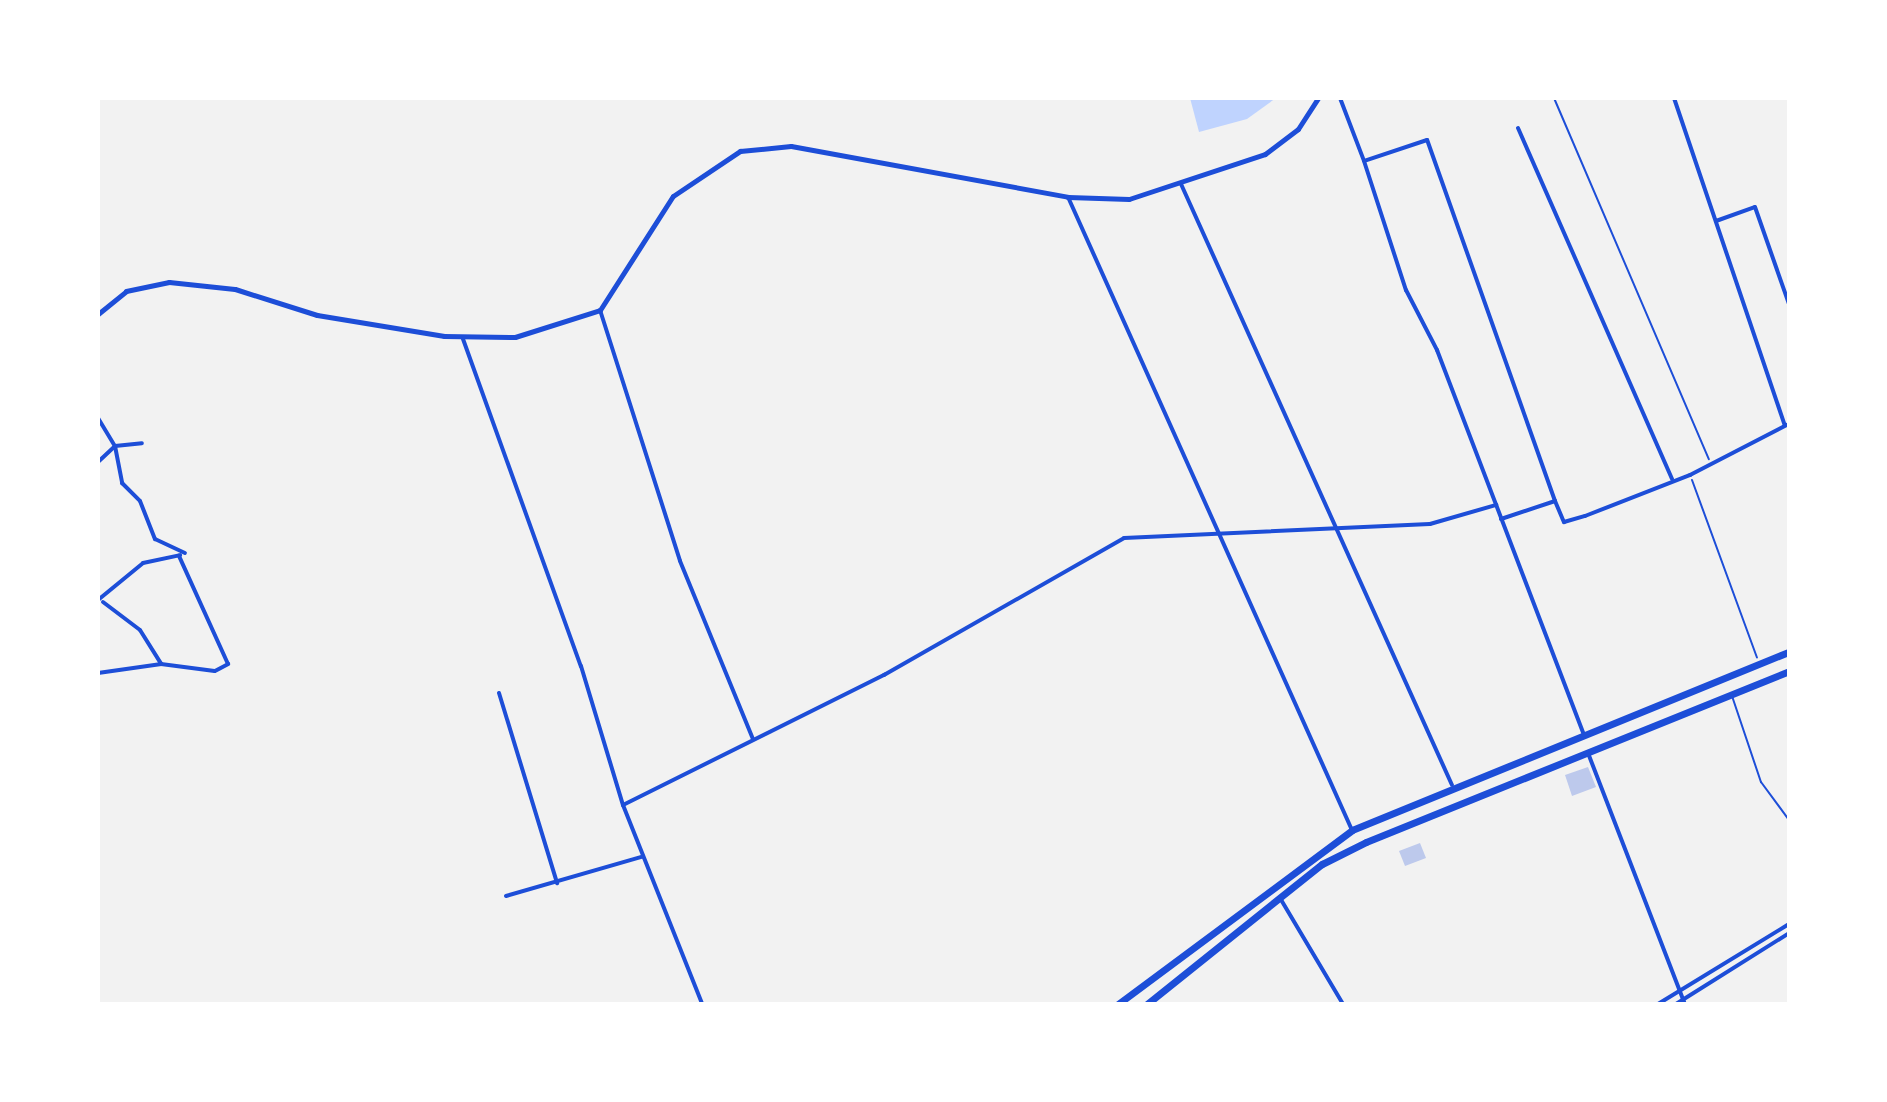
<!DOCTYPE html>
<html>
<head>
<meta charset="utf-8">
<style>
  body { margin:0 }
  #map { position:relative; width:1887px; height:1102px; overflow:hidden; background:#f2f2f2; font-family:Barlow,sans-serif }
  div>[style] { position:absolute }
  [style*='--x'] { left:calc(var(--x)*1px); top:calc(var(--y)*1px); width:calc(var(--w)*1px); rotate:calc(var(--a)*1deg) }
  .water>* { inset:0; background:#bfd3fe }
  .building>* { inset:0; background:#bdc9ec }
  .path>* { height:2px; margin:-1px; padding:0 1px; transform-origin:1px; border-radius:1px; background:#1d4ed8 }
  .service>* { height:2px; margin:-1px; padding:0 1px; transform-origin:1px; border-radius:1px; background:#1d4ed8 }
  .minor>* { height:4px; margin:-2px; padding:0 2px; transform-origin:2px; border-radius:2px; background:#1d4ed8 }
  .tertiary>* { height:5px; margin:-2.5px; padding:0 2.5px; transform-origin:2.5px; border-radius:2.5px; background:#1d4ed8 }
  .trunk>* { height:7px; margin:-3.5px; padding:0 3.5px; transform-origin:3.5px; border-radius:3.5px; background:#1d4ed8 }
  span { translate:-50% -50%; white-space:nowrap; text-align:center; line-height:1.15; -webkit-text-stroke:8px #fff; paint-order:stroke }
  .frame { position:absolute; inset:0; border:100px solid #fff; pointer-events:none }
</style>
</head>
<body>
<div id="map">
  <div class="water">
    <div style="clip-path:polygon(1190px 98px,1276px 98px,1247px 119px,1199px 132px)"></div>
  </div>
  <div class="building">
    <div style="clip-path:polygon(1588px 767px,1596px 787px,1572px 796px,1565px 775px)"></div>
    <div style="clip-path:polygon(1420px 843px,1426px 858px,1405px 866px,1399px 851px)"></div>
  </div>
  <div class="path">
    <div style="--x:1554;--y:98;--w:393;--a:66.8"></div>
    <div style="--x:1692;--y:480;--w:189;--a:69.9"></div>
  </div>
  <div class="service">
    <div style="--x:1732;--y:696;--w:91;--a:71.4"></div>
    <div style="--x:1761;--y:782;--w:47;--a:53.6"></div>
  </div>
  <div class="minor">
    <div style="--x:1340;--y:98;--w:67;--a:69.1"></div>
    <div style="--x:1674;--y:98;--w:345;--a:71.3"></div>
    <div style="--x:1518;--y:128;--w:383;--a:66.3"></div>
    <div style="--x:1181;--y:184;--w:659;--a:65.73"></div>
    <div style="--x:1068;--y:197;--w:694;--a:65.84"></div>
    <div style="--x:1716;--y:221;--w:41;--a:-19.7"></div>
    <div style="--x:1755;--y:207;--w:103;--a:70.7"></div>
    <div style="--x:600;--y:310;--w:263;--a:72.3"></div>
    <div style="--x:680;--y:561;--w:192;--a:67.7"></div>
    <div style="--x:463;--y:339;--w:348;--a:70.2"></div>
    <div style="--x:581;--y:666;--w:145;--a:73.2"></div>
    <div style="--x:623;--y:805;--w:214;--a:68.3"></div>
    <div style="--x:98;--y:418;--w:33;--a:59"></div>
    <div style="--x:115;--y:446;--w:38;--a:79"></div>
    <div style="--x:122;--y:483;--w:25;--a:45"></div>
    <div style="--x:140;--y:501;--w:41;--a:68.5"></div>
    <div style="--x:155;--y:539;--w:33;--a:25"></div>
    <div style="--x:98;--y:462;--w:23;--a:-43"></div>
    <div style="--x:115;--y:446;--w:27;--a:-6"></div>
    <div style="--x:1555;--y:501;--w:383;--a:-109.5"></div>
    <div style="--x:1427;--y:140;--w:66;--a:161.6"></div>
    <div style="--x:1364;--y:161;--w:136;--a:72"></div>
    <div style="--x:1406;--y:290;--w:68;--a:62.7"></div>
    <div style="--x:1437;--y:350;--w:411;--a:69.1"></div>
    <div style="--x:1501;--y:519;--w:57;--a:-18.4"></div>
    <div style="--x:1555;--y:501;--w:23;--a:67"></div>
    <div style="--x:1564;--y:522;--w:22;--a:-16"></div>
    <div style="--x:1585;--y:516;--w:113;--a:-21.3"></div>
    <div style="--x:1690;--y:475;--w:111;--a:-27.3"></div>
    <div style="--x:98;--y:600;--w:58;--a:-39.4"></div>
    <div style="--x:143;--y:563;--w:38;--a:-12"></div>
    <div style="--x:103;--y:602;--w:46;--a:37.1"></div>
    <div style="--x:140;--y:630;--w:40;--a:58"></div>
    <div style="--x:98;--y:673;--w:64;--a:-8.1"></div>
    <div style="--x:161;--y:664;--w:54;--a:7.4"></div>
    <div style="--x:215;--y:671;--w:15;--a:-28"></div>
    <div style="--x:228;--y:664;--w:119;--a:-114.4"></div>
    <div style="--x:499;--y:693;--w:199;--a:73"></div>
    <div style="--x:1588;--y:753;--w:269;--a:68.9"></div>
    <div style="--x:623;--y:805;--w:292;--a:-26.5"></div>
    <div style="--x:884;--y:675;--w:276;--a:-29.7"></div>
    <div style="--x:1124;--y:538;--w:306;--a:-2.6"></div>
    <div style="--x:1430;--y:524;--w:69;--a:-16.1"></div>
    <div style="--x:506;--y:896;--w:141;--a:-16.1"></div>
    <div style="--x:1280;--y:898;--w:123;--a:59.3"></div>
    <div style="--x:1658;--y:1004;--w:153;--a:-31.4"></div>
    <div style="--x:1676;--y:1004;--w:133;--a:-32.1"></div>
  </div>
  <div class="tertiary">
    <div style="--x:98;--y:314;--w:36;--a:-39"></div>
    <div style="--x:126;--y:291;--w:44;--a:-11.8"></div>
    <div style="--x:169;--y:282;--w:66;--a:6.1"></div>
    <div style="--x:235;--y:289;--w:86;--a:17.6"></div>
    <div style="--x:317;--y:315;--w:129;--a:9.4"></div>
    <div style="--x:444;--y:336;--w:71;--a:0.8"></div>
    <div style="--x:515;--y:337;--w:89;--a:-17.6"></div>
    <div style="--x:600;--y:310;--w:135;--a:-57.4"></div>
    <div style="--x:673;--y:196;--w:81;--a:-33.9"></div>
    <div style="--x:740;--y:151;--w:51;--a:-5.6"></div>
    <div style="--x:791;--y:146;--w:282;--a:10.4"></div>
    <div style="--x:1068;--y:197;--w:61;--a:1.9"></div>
    <div style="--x:1129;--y:199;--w:143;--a:-18.3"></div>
    <div style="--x:1265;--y:154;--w:41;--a:-37.1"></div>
    <div style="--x:1298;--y:129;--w:37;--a:-57"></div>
  </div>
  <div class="trunk">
    <div style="--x:1118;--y:1004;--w:292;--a:-36.6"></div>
    <div style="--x:1352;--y:830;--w:472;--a:-22.2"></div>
    <div style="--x:1147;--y:1004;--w:224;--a:-38.7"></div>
    <div style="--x:1322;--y:864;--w:49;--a:-26.6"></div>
    <div style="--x:1366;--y:842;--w:456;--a:-22"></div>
  </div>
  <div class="frame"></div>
</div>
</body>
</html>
